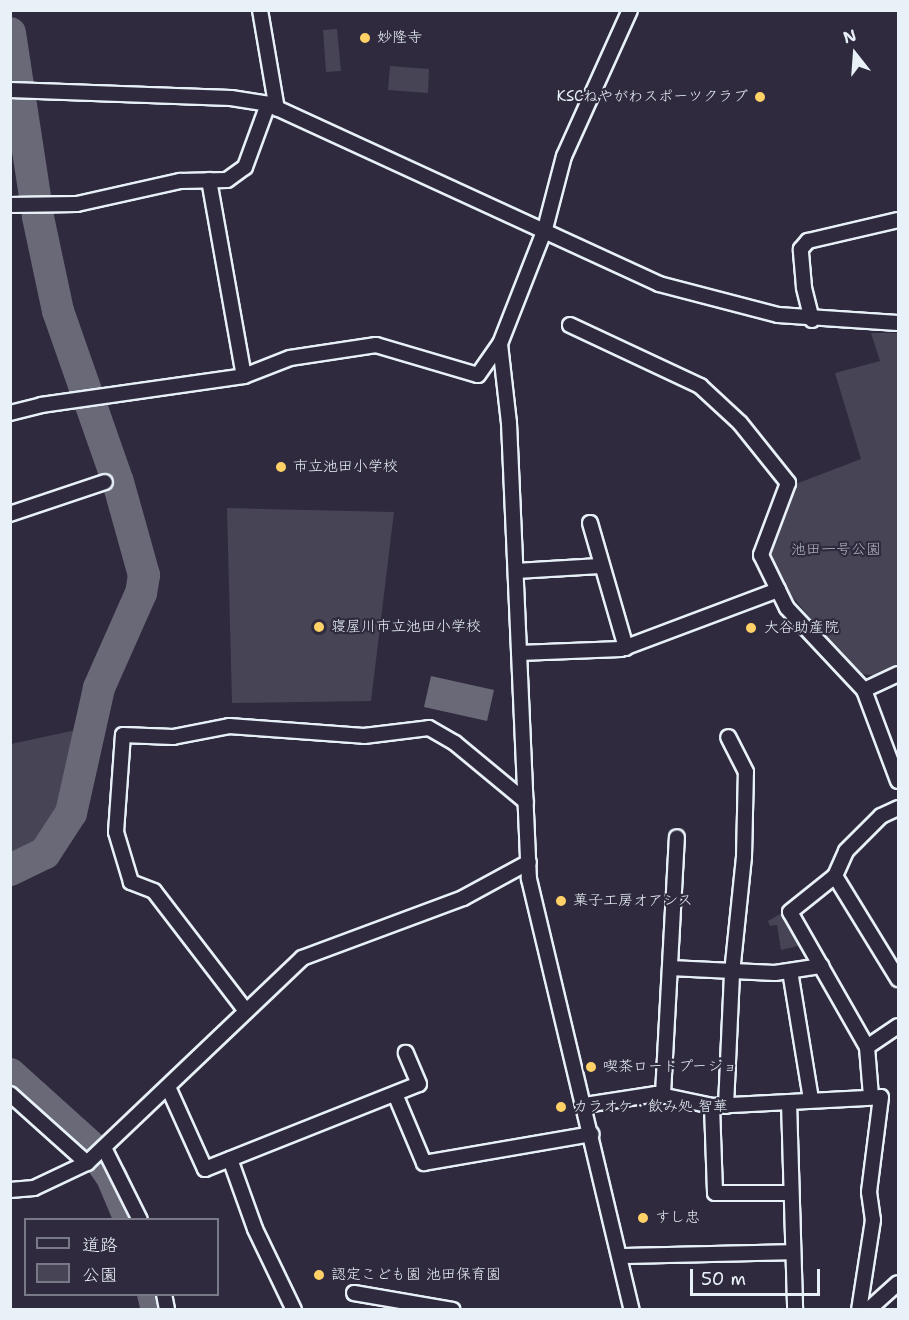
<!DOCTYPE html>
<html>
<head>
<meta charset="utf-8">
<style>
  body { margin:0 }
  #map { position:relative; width:909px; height:1320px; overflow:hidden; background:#2f2a3d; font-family:"Shantell Sans","Klee One",sans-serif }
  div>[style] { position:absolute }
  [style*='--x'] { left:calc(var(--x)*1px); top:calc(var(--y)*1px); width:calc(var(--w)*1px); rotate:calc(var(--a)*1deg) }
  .green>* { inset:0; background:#464455 }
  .water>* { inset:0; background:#696978 }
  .river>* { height:32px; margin:-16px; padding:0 16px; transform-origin:16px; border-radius:16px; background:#696978 }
  .roads { filter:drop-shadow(2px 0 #e8f1f8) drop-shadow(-2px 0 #e8f1f8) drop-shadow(0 2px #e8f1f8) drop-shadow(0 -2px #e8f1f8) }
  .minor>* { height:14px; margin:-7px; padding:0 7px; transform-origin:7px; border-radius:7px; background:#2f2a3d }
  .dots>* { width:16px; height:16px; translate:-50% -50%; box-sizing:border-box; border:3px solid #2f2a3d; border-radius:50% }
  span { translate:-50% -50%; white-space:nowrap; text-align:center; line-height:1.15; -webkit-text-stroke:4.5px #2f2a3d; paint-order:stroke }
  .poi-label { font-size:15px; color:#e8f1f8 }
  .left { translate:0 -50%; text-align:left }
  .right { translate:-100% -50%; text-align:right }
  .park-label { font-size:15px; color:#afb4bf }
  .frame { position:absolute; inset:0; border:12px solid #e8f1f8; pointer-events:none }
  .legend { position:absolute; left:24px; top:1218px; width:195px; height:78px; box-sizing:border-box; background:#2f2a3d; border:2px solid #797a88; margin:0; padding:8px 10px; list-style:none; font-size:18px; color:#e8f1f8 }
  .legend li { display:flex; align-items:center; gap:12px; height:30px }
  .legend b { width:30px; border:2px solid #797a88 }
  .north { position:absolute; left:825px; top:24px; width:60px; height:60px; -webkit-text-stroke:4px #2f2a3d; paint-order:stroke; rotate:343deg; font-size:16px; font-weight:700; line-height:24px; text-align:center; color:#e8f1f8 }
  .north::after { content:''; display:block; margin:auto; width:21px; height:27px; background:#e8f1f8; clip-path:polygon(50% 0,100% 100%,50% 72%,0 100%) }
  .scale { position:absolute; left:690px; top:1269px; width:130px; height:27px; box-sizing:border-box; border:3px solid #e8f1f8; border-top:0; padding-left:8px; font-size:18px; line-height:21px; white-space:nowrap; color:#e8f1f8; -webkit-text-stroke:4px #2f2a3d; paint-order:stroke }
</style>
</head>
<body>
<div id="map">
  <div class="green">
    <div style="clip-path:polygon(337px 29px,341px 71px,326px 72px,323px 30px)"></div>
    <div style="clip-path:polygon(390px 66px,429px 69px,428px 93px,388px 90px)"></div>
    <div style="clip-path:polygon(871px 333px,898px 333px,898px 666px,878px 676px,855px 673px,774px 574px,768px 552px,793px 485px,861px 459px,835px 373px,880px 361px)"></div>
    <div style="clip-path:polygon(227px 508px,394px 512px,371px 701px,232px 703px)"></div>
    <div style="clip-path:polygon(85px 728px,69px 805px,37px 854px,11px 859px,11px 744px)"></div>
    <div style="clip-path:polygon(782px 913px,802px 945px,781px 950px,777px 925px,770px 926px,768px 921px)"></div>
  </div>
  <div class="water">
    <div style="clip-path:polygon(431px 676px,494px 690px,487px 721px,424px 707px)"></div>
  </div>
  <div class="river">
    <div style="--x:10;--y:33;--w:186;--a:81.3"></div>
    <div style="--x:38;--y:217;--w:96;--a:78"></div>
    <div style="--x:58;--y:311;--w:181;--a:70.7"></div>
    <div style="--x:118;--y:482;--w:97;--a:74.4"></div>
    <div style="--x:144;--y:575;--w:18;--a:99"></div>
    <div style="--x:141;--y:593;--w:104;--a:113.9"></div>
    <div style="--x:99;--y:688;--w:128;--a:102.6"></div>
    <div style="--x:71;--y:813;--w:48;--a:123"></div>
    <div style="--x:45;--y:853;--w:39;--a:154"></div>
    <div style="--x:10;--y:1074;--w:109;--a:42"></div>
    <div style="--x:91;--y:1147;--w:37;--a:55"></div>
    <div style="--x:112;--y:1177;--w:47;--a:67.3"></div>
    <div style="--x:153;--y:1294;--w:16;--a:76"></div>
  </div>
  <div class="roads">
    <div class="minor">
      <div style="--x:260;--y:10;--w:100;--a:80.3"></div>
      <div style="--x:630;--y:10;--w:160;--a:114.3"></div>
      <div style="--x:564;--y:156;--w:75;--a:104.6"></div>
      <div style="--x:545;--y:229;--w:123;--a:111.4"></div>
      <div style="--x:500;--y:344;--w:80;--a:83.5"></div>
      <div style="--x:509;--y:423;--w:456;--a:87.5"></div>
      <div style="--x:529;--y:879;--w:443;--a:76.6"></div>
      <div style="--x:10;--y:90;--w:221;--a:2.1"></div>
      <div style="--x:231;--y:98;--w:37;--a:9"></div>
      <div style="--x:268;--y:104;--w:430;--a:24.7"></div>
      <div style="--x:659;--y:284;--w:123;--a:14.6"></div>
      <div style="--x:778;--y:315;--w:120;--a:3.8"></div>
      <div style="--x:209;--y:180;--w:199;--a:79.9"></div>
      <div style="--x:10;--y:205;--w:67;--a:-0.9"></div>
      <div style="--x:77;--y:204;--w:106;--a:-12.6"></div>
      <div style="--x:180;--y:181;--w:47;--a:-1.2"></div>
      <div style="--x:227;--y:180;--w:22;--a:-36"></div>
      <div style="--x:245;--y:167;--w:67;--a:-69.9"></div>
      <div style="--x:812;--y:320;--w:34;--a:-104"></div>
      <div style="--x:804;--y:287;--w:38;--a:-95"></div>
      <div style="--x:801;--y:249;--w:11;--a:-49"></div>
      <div style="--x:808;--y:241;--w:92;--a:-13.1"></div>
      <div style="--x:570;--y:325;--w:144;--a:25.1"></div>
      <div style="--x:700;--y:386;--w:54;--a:42.8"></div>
      <div style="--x:740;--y:423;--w:77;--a:51.3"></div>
      <div style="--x:788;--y:483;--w:77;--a:110.6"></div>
      <div style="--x:761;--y:555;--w:59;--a:63.9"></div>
      <div style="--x:787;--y:608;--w:112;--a:46.8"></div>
      <div style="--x:864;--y:690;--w:38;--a:-25"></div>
      <div style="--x:10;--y:413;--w:32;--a:-14"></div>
      <div style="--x:41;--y:405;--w:205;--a:-8.1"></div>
      <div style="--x:244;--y:376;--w:49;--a:-21.4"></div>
      <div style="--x:290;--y:358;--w:87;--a:-8.6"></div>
      <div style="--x:376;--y:345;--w:106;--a:16.4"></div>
      <div style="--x:478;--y:375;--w:38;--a:-55"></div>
      <div style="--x:10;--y:514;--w:100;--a:-18.6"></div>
      <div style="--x:590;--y:523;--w:130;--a:73.9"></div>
      <div style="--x:516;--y:571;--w:84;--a:-3.4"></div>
      <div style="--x:519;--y:653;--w:102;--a:-2.2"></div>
      <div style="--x:621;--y:649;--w:168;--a:-20.6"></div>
      <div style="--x:864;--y:690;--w:97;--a:69.5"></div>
      <div style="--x:835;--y:876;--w:121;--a:58.5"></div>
      <div style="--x:670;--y:968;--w:105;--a:2.7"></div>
      <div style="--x:775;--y:973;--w:47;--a:-8.7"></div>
      <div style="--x:790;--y:971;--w:130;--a:80.7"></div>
      <div style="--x:246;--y:1011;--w:151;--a:-127.5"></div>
      <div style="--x:154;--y:891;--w:25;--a:-159"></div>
      <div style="--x:131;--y:882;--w:52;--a:-106.7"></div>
      <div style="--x:116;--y:832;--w:97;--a:-85.9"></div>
      <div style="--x:123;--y:735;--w:50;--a:2.3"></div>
      <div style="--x:173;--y:737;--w:57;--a:-11.1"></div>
      <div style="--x:229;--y:726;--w:135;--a:4.2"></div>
      <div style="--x:364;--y:736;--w:65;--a:-7"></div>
      <div style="--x:429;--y:728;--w:30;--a:30"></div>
      <div style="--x:455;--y:743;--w:92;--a:39.7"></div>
      <div style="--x:867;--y:1047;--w:155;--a:-119.7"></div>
      <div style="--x:790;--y:912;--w:58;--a:-38.7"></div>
      <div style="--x:835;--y:876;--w:27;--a:-66"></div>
      <div style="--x:846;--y:851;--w:49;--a:-45"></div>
      <div style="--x:881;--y:816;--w:19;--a:-25"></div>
      <div style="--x:168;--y:1087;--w:90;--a:65.7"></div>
      <div style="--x:205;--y:1169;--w:230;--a:-21.7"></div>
      <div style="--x:419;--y:1084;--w:34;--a:-113"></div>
      <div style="--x:10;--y:1094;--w:103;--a:41.9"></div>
      <div style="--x:395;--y:1094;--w:75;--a:67.2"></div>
      <div style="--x:424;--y:1163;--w:170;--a:-9.8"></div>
      <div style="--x:663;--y:1094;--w:257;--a:-86.9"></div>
      <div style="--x:871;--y:1096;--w:49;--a:-94.7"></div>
      <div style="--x:867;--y:1047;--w:37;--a:-34"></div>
      <div style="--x:789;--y:1102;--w:208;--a:88.3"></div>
      <div style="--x:585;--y:1105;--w:72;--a:-8.8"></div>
      <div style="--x:656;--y:1094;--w:57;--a:12.1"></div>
      <div style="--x:712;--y:1106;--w:169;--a:-3"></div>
      <div style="--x:881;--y:1097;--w:96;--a:97.2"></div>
      <div style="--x:869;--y:1192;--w:28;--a:82"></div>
      <div style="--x:873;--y:1220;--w:91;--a:98.8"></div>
      <div style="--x:712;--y:1106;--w:87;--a:88"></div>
      <div style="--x:715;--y:1193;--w:76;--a:0"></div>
      <div style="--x:726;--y:1106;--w:133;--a:-87.4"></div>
      <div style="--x:732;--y:973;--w:117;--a:-84.1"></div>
      <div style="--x:744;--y:857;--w:85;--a:-88.7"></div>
      <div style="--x:746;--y:772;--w:39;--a:-117"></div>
      <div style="--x:104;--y:1148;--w:80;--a:63.4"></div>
      <div style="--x:230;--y:1159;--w:74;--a:70.3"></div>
      <div style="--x:255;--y:1229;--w:90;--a:64.3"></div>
      <div style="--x:10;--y:1190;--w:24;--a:-5"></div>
      <div style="--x:34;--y:1188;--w:59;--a:-25.3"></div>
      <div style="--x:87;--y:1163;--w:297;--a:-43.6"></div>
      <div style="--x:302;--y:958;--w:172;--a:-20.4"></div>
      <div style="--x:463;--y:898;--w:75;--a:-28.6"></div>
      <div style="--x:620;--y:1256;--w:172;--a:-1.3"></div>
      <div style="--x:354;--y:1293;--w:100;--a:9.7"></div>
      <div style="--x:164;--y:1294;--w:16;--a:79"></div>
      <div style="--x:868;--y:1310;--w:40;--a:-42"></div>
    </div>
  </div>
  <div class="dots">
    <div style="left:365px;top:38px;background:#ffd166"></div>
    <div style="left:760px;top:97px;background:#ffd166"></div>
    <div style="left:281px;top:467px;background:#ffd166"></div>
    <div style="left:319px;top:627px;background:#ffd166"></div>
    <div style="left:751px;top:628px;background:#ffd166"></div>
    <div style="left:561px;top:901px;background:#ffd166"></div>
    <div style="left:591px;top:1067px;background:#ffd166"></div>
    <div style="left:561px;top:1107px;background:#ffd166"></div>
    <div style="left:643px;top:1218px;background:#ffd166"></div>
    <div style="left:319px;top:1275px;background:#ffd166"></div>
  </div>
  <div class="poi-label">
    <span class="left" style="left:377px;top:38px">妙隆寺</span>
    <span class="right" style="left:748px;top:97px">KSCねやがわスポーツクラブ</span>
    <span class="left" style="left:293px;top:467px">市立池田小学校</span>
    <span class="left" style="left:331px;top:627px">寝屋川市立池田小学校</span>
    <span class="left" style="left:764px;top:628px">大谷助産院</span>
    <span class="left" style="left:573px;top:901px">菓子工房オアシス</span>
    <span class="left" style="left:603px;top:1067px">喫茶ロードプージョ</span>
    <span class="left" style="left:573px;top:1107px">カラオケ・飲み処 智華</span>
    <span class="left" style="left:655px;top:1218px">すし忠</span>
    <span class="left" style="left:331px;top:1275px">認定こども園 池田保育園</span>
  </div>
  <div class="park-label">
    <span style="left:836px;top:550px">池田一号公園</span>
  </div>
  <div class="frame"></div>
  <ul class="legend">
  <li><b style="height:8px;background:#2f2a3d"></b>道路</li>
  <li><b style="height:16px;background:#464455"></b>公園</li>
  </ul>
  <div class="north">N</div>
  <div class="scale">50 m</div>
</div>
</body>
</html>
